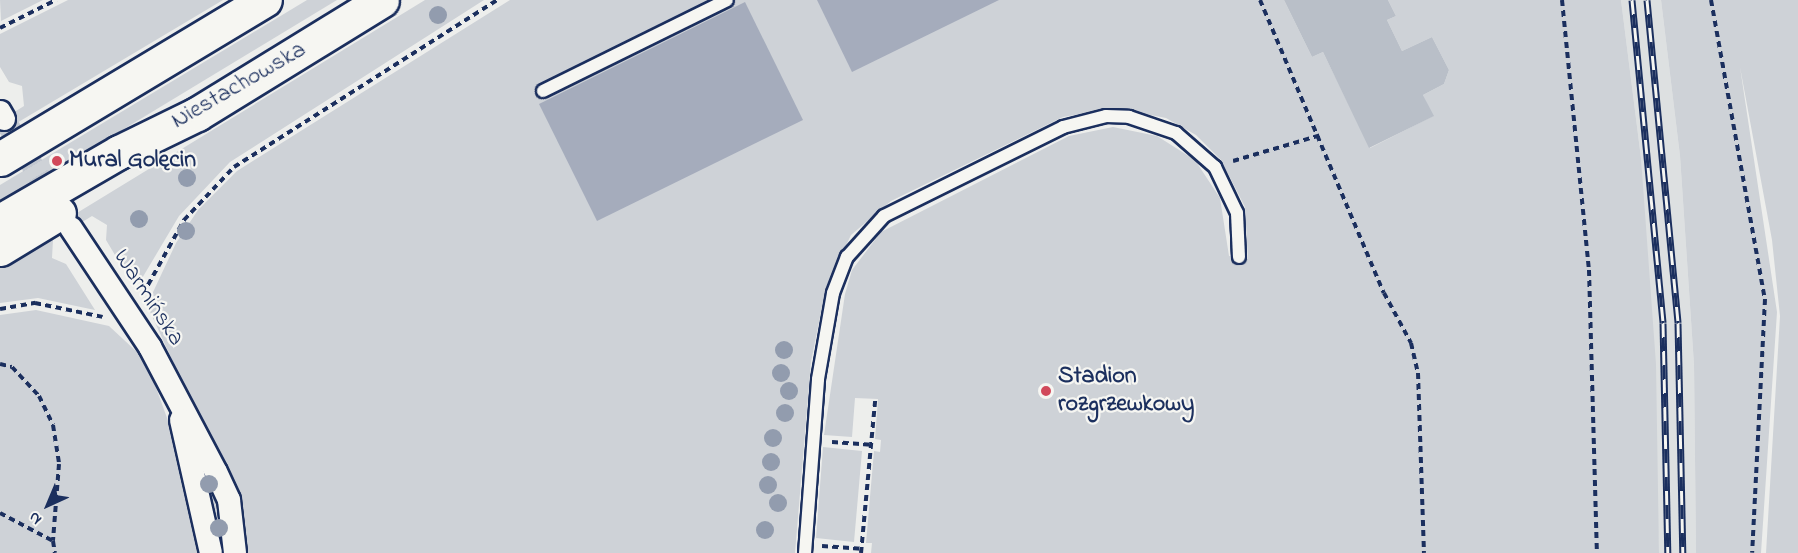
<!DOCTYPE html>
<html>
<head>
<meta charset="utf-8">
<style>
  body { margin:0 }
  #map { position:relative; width:1798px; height:553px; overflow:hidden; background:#edeeec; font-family:"Indie Flower",sans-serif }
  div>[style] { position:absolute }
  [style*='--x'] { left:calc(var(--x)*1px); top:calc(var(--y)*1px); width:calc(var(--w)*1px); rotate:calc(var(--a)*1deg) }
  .built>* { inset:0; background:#dde0e1 }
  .green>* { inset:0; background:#ced2d7 }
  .water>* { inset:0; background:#a5acbc }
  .building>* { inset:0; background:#b9bfc8 }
  .street-tunnel>* { height:22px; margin-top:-11px; transform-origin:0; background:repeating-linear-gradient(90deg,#c3c8d0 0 22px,transparent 0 33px) }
  .path>* { height:4px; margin-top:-2px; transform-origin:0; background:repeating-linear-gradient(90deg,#1b2f5e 0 6px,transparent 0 10.5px) }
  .roads { filter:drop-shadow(2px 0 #1b2f5e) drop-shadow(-2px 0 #1b2f5e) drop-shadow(0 2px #1b2f5e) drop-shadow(0 -2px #1b2f5e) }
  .lane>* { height:12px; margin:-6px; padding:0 6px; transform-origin:6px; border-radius:6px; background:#f6f6f2 }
  .street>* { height:22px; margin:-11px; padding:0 11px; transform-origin:11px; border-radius:11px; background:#f6f6f2 }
  .secondary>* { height:33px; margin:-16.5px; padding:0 16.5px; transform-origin:16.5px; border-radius:16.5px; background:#f6f6f2 }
  .rail>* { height:7px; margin-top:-3.5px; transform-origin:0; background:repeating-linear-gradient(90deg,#f6f6f2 0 14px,#1b2f5e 0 28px); box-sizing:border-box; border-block:2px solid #1b2f5e }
  .trees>* { width:18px; height:18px; margin:-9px; border-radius:50%; background:#929cae }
  .dots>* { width:16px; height:16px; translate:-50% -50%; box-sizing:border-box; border:3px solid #f6f6f2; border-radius:50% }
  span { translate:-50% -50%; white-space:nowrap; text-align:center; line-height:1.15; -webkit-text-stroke:4.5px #f6f6f2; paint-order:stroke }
  .street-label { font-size:24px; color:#1b2f5e }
  .poi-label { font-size:24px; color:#1b2f5e; font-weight:700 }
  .left { translate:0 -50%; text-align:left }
  .north { position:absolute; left:18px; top:475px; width:60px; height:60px; -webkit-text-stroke:4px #f6f6f2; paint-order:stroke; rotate:224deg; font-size:16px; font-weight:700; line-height:24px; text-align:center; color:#1b2f5e }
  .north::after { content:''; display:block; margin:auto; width:21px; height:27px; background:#1b2f5e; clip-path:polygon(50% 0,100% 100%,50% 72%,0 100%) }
</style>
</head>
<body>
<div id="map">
  <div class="built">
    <div style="clip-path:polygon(1621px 0,1661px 0,1680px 156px,1694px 365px,1696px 553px,1659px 553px,1641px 158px)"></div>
  </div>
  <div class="green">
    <div style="clip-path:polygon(0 0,43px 0,1px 21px)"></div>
    <div style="clip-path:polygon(68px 0,223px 0,0 133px,0 121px,24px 106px,22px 86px,9px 82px,0 67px,0 34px)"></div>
    <div style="clip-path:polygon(307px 0,337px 0,0 204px,0 185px)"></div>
    <div style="clip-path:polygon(425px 0,484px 0,230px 162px,179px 216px,141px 280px,133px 285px,106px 240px,107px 225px,92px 216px,53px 240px,52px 258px,66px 264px,95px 310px,38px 298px,0 303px,0 260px)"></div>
    <div style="clip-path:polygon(510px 0,1284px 0,1312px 57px,1323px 52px,1370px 148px,1433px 116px,1423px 95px,1444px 84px,1449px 70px,1432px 37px,1402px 51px,1387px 20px,1396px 16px,1388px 0,1621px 0,1641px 158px,1656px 364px,1659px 553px,871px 553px,872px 543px,866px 543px,874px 451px,880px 452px,881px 440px,875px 439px,878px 399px,855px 398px,852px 437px,824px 435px,845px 294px,852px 270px,881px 232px,1069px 136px,1113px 127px,1157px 136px,1195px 160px,1220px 198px,1229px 256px,1248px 259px,1245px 207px,1221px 160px,1196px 135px,1166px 118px,1114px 108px,1063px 117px,891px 201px,851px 235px,826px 287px,811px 362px,795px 553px,243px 553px,233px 493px,147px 305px,176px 243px,198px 210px,237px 171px)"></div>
    <div style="clip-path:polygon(1661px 0,1798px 0,1798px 553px,1766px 553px,1780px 316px,1772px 240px,1740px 67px,1777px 312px,1761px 553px,1696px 553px,1694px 365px,1680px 156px)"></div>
    <div style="clip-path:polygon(36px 310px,109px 326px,137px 352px,150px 371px,183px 462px,201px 553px,0 553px,0 315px)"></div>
    <div style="clip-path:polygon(823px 447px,862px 451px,854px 542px,816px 538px)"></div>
    <div style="clip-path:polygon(207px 468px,217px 488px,228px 553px,218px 553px,200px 478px)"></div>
  </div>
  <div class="water">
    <div style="clip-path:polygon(817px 0,999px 0,852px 72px)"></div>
    <div style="clip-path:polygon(745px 2px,803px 120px,597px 221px,539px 104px)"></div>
  </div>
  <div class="building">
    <div style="clip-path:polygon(1284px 0,1388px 0,1396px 16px,1387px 20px,1402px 51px,1432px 37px,1449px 70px,1444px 84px,1423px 95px,1434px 116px,1369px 148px,1323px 52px,1312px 57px)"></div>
  </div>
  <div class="street-tunnel">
    <div style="--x:4;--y:119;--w:100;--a:58.5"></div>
  </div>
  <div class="path">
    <div style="--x:1260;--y:0;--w:318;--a:67.1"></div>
    <div style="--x:1384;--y:293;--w:57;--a:61.6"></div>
    <div style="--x:1411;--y:343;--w:31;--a:77"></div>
    <div style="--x:1418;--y:373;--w:180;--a:88.1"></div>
    <div style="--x:1562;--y:0;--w:271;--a:84.3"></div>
    <div style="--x:1589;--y:270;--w:283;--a:88.4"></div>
    <div style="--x:1711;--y:0;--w:304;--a:79.8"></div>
    <div style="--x:1765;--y:299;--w:254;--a:92.9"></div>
    <div style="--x:0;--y:28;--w:63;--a:-26.6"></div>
    <div style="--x:1233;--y:161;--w:92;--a:-16.5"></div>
    <div style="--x:143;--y:294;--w:85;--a:-61"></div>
    <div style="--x:184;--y:220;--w:73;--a:-46.7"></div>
    <div style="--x:234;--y:167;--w:312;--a:-32.4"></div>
    <div style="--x:0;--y:309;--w:36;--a:-10"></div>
    <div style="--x:35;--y:303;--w:69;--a:11.6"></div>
    <div style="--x:0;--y:364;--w:12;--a:14"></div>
    <div style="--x:12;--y:367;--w:40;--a:47"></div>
    <div style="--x:39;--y:396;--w:32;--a:64"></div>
    <div style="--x:53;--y:425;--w:39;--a:81"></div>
    <div style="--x:59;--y:464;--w:77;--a:94.5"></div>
    <div style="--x:832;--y:442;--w:39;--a:4"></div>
    <div style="--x:0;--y:513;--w:60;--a:27.8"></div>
    <div style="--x:53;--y:541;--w:12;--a:81"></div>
    <div style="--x:822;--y:546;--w:39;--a:4"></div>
    <div style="--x:861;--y:553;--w:153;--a:-84.7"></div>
  </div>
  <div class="roads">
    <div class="lane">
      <div style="--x:543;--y:91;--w:205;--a:-26.3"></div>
      <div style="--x:805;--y:553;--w:174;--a:-85.7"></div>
      <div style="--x:818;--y:379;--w:87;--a:-80.1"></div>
      <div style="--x:833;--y:293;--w:39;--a:-69"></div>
      <div style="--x:847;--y:257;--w:55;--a:-47.9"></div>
      <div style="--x:884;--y:216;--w:200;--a:-26.4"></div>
      <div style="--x:1063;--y:127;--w:44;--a:-14.3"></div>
      <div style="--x:1106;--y:116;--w:23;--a:2"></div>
      <div style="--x:1129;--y:117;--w:50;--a:18.8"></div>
      <div style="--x:1176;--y:133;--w:52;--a:41.1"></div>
      <div style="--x:1215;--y:167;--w:51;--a:64.4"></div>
      <div style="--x:1237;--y:213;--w:44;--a:87.4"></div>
    </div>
    <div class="street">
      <div style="--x:0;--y:112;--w:8;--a:60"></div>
      <div style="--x:71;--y:228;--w:143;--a:56.4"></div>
      <div style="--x:150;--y:347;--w:141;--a:62.2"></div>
      <div style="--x:216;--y:472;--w:31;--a:65"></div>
      <div style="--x:229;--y:500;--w:53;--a:83.5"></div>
      <div style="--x:181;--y:420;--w:136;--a:77.3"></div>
    </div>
    <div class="secondary">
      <div style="--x:0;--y:159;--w:309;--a:-31"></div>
      <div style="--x:0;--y:221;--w:138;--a:-30.1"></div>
      <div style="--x:119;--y:152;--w:87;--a:-26"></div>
      <div style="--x:197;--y:114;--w:217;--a:-31.6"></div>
      <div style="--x:0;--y:249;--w:69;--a:-31.4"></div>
    </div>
  </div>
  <div class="rail">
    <div style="--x:1632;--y:0;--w:324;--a:84.5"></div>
    <div style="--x:1663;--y:323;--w:230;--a:88.8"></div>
    <div style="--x:1647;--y:0;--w:324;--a:84.5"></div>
    <div style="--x:1678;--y:323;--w:230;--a:88.8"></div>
  </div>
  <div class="trees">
    <div style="left:438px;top:15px"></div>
    <div style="left:187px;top:178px"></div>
    <div style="left:139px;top:219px"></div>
    <div style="left:186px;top:231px"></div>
    <div style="left:784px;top:350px"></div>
    <div style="left:781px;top:373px"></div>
    <div style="left:789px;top:391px"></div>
    <div style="left:785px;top:413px"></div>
    <div style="left:773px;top:438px"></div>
    <div style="left:771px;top:462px"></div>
    <div style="left:209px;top:484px"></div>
    <div style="left:768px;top:485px"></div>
    <div style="left:778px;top:503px"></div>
    <div style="left:219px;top:528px"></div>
    <div style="left:765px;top:530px"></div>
  </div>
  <div class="dots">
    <div style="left:57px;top:161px;background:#d1495b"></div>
    <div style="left:1046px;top:391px;background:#d1495b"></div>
  </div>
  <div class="street-label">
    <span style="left:239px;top:86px;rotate:-30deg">Niestachowska</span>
    <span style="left:148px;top:298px;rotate:57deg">Warmińska</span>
  </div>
  <div class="poi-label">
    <span class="left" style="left:69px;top:161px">Mural Golęcin</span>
    <span class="left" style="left:1058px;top:391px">Stadion<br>rozgrzewkowy</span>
  </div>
  <div class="north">N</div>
</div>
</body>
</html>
